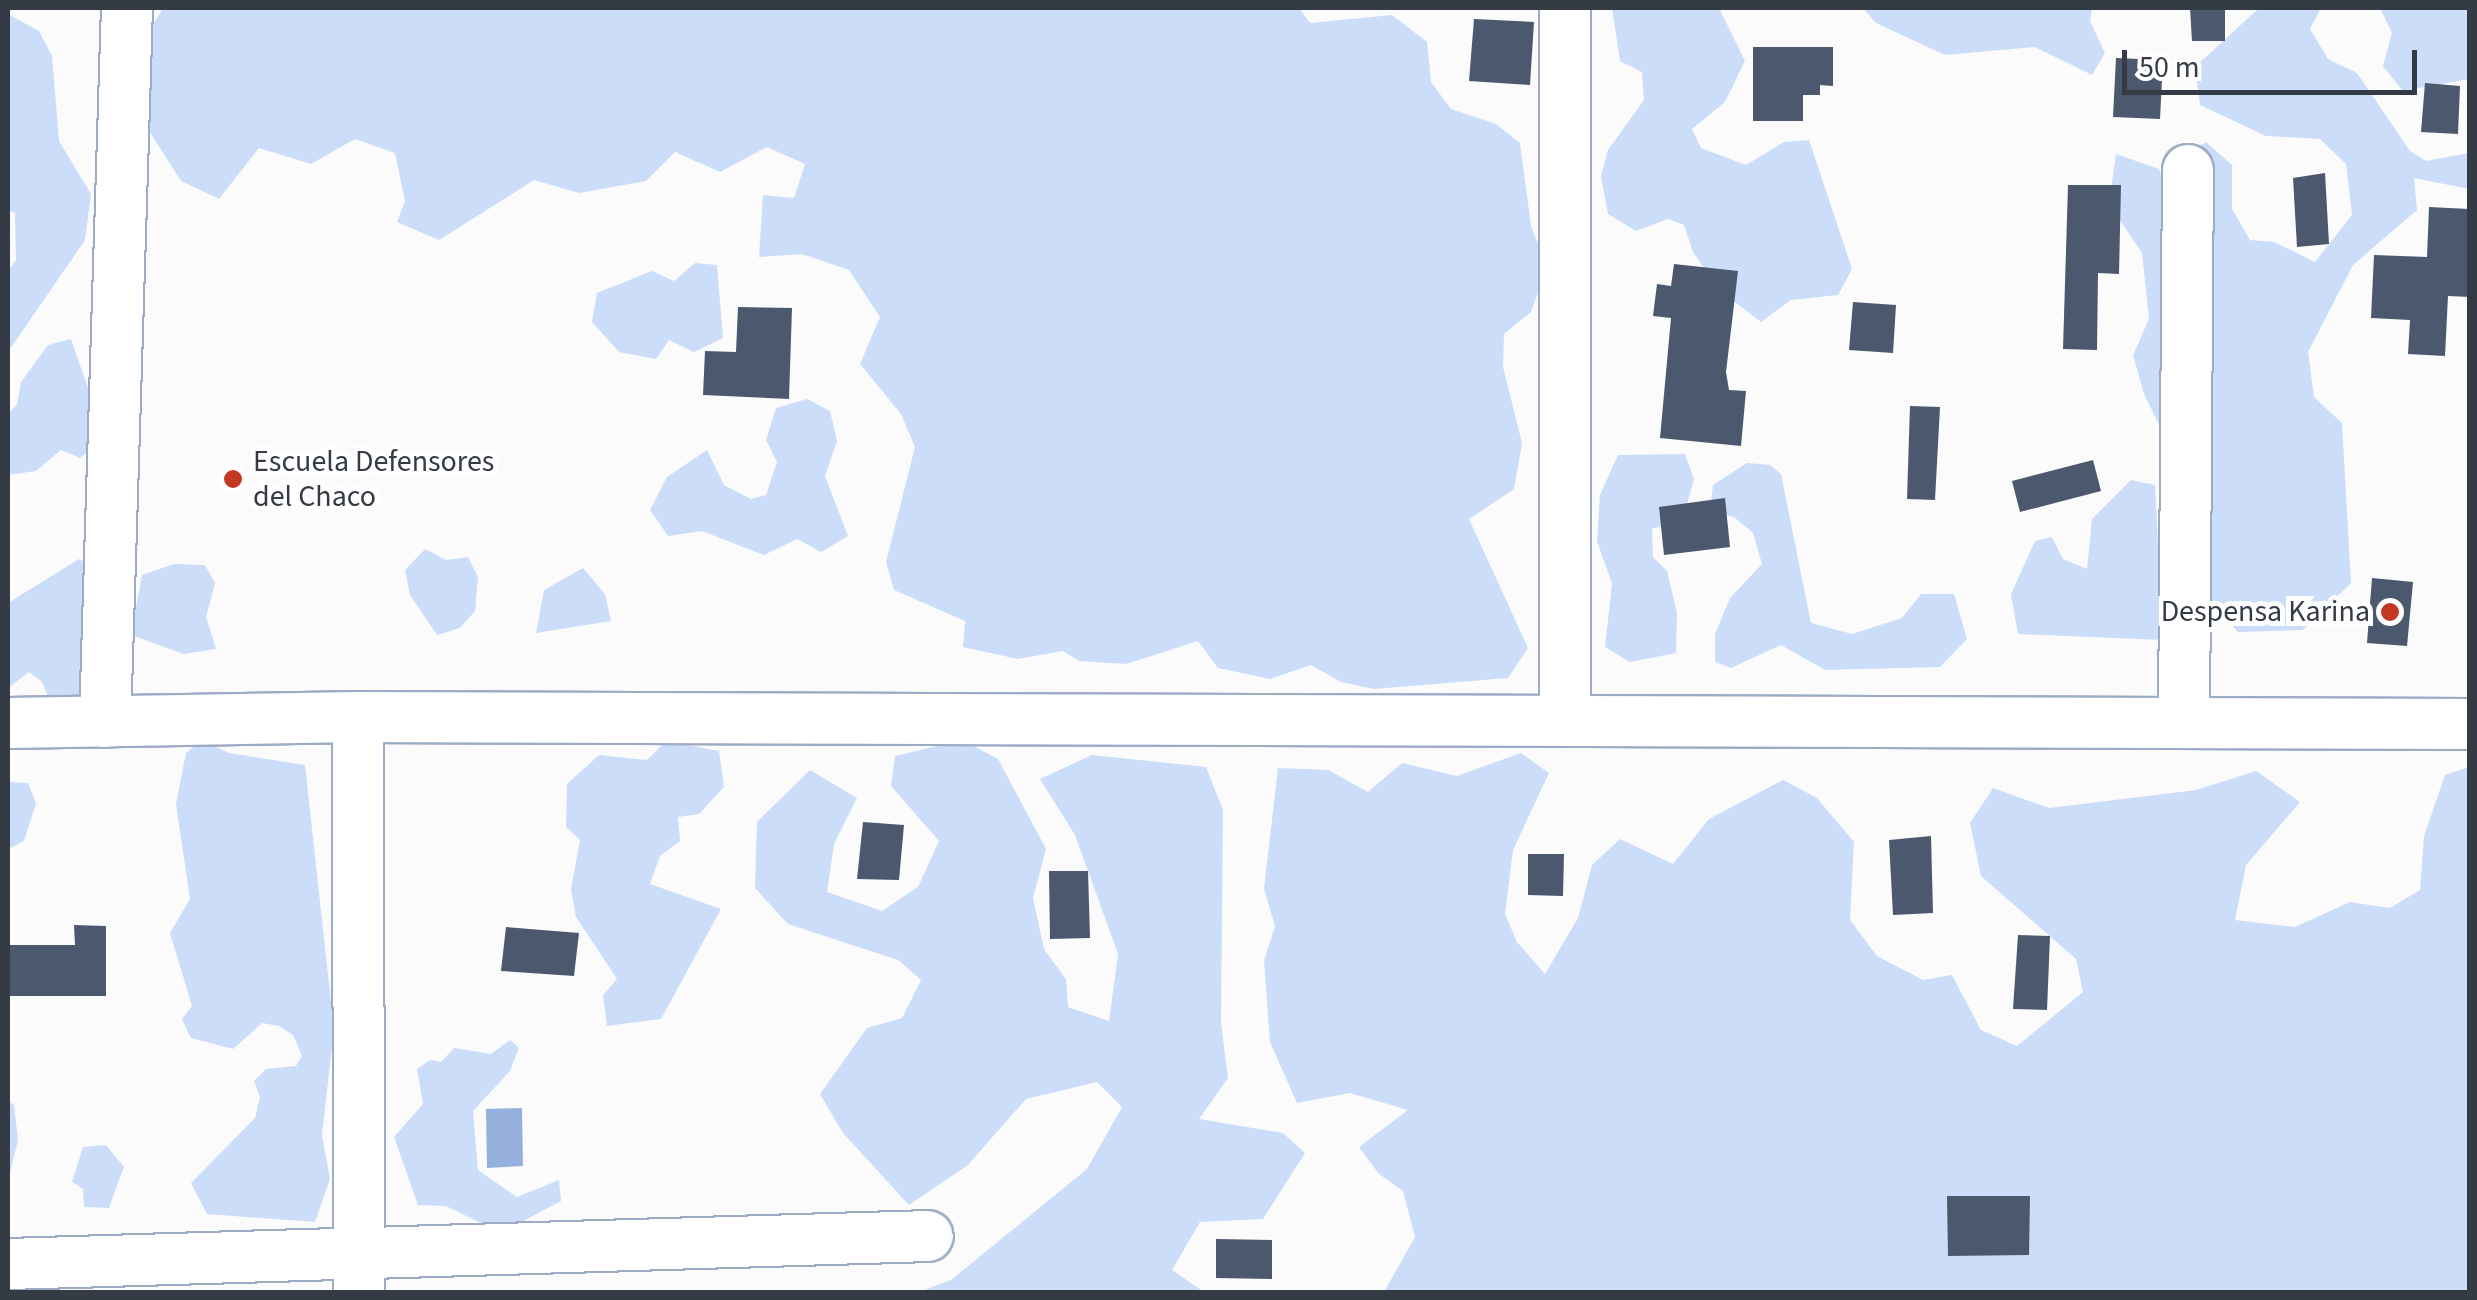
<!DOCTYPE html>
<html>
<head>
<meta charset="utf-8">
<style>
  body { margin:0 }
  #map { position:relative; width:2477px; height:1300px; overflow:hidden; background:#fbfbfb; font-family:"Source Sans 3",sans-serif }
  div>[style] { position:absolute }
  [style*='--x'] { left:calc(var(--x)*1px); top:calc(var(--y)*1px); width:calc(var(--w)*1px); rotate:calc(var(--a)*1deg) }
  .green>* { inset:0; background:#ccddfa }
  .water>* { inset:0; background:#96b0de }
  .building>* { inset:0; background:#4c586e }
  .roads { filter:drop-shadow(2px 0 #9dabc4) drop-shadow(-2px 0 #9dabc4) drop-shadow(0 2px #9dabc4) drop-shadow(0 -2px #9dabc4) }
  .minor>* { height:50px; margin:-25px; padding:0 25px; transform-origin:25px; border-radius:25px; background:#fff }
  .dots>* { width:28px; height:28px; translate:-50% -50%; box-sizing:border-box; border:5px solid #fff; border-radius:50% }
  span { translate:-50% -50%; white-space:nowrap; text-align:center; line-height:1.15; -webkit-text-stroke:10px #fff; paint-order:stroke }
  .poi-label { font-size:30px; color:#353b45 }
  .left { translate:0 -50%; text-align:left }
  .right { translate:-100% -50%; text-align:right }
  .frame { position:absolute; inset:0; border:10px solid #353b45; pointer-events:none }
  .scale { position:absolute; left:2122px; top:50px; width:295px; height:45px; box-sizing:border-box; border:5px solid #353b45; border-top:0; padding-left:12px; font-size:30px; line-height:35px; white-space:nowrap; color:#353b45; -webkit-text-stroke:8px #fff; paint-order:stroke }
</style>
</head>
<body>
<div id="map">
  <div class="green">
    <div style="clip-path:polygon(163px 8px,1299px 8px,1310px 23px,1392px 15px,1427px 42px,1431px 82px,1451px 109px,1496px 124px,1520px 143px,1531px 226px,1547px 267px,1531px 312px,1504px 334px,1503px 367px,1522px 443px,1514px 489px,1469px 519px,1528px 648px,1508px 678px,1374px 689px,1341px 682px,1311px 665px,1270px 679px,1218px 668px,1198px 641px,1126px 664px,1079px 661px,1063px 651px,1018px 659px,963px 647px,965px 621px,894px 590px,886px 562px,915px 447px,901px 414px,860px 364px,880px 317px,849px 270px,802px 254px,759px 257px,763px 195px,794px 198px,805px 164px,767px 147px,720px 172px,675px 152px,646px 181px,579px 193px,534px 180px,439px 240px,397px 222px,405px 201px,395px 153px,355px 139px,311px 164px,259px 148px,219px 199px,181px 181px,146px 126px,141px 45px)"></div>
    <div style="clip-path:polygon(1612px 8px,1719px 8px,1745px 61px,1725px 102px,1692px 129px,1701px 148px,1746px 165px,1784px 142px,1809px 140px,1852px 269px,1838px 295px,1791px 300px,1761px 322px,1719px 290px,1693px 252px,1684px 225px,1668px 219px,1636px 231px,1608px 214px,1601px 176px,1608px 150px,1644px 100px,1642px 72px,1620px 61px)"></div>
    <div style="clip-path:polygon(1863px 8px,2092px 8px,2090px 21px,2105px 53px,2092px 75px,2035px 47px,1945px 55px,1876px 23px)"></div>
    <div style="clip-path:polygon(2259px 8px,2321px 8px,2310px 29px,2328px 59px,2357px 73px,2410px 151px,2426px 161px,2469px 153px,2469px 189px,2414px 178px,2417px 210px,2353px 265px,2308px 352px,2314px 397px,2342px 423px,2351px 583px,2303px 630px,2238px 632px,2205px 595px,2164px 435px,2144px 394px,2133px 355px,2149px 319px,2142px 253px,2109px 204px,2116px 154px,2159px 169px,2176px 217px,2174px 162px,2206px 142px,2232px 165px,2232px 209px,2250px 240px,2274px 242px,2315px 262px,2352px 215px,2346px 164px,2320px 139px,2266px 136px,2200px 105px,2195px 67px)"></div>
    <div style="clip-path:polygon(2380px 8px,2469px 8px,2469px 79px,2403px 91px,2383px 66px,2392px 33px)"></div>
    <div style="clip-path:polygon(8px 14px,39px 31px,52px 56px,59px 141px,91px 194px,85px 240px,8px 352px,8px 271px,16px 260px,15px 213px,8px 210px)"></div>
    <div style="clip-path:polygon(695px 263px,717px 265px,723px 338px,694px 352px,669px 340px,656px 359px,619px 352px,592px 322px,597px 293px,652px 271px,674px 281px)"></div>
    <div style="clip-path:polygon(71px 339px,96px 411px,98px 444px,80px 458px,61px 450px,36px 471px,8px 475px,8px 413px,17px 405px,21px 382px,48px 345px)"></div>
    <div style="clip-path:polygon(807px 399px,830px 411px,837px 441px,825px 476px,848px 536px,821px 552px,797px 539px,764px 555px,702px 531px,668px 536px,650px 510px,667px 477px,707px 450px,724px 485px,751px 499px,766px 495px,777px 462px,766px 440px,776px 408px)"></div>
    <div style="clip-path:polygon(1685px 454px,1694px 479px,1683px 519px,1652px 529px,1653px 557px,1667px 571px,1677px 613px,1676px 653px,1630px 662px,1605px 647px,1612px 584px,1597px 541px,1600px 495px,1618px 455px)"></div>
    <div style="clip-path:polygon(1747px 463px,1770px 465px,1781px 474px,1811px 623px,1852px 634px,1902px 618px,1921px 594px,1954px 594px,1967px 639px,1940px 667px,1825px 670px,1781px 645px,1731px 668px,1715px 662px,1715px 634px,1730px 598px,1762px 564px,1753px 533px,1734px 517px,1710px 511px,1713px 485px)"></div>
    <div style="clip-path:polygon(2131px 480px,2155px 485px,2163px 640px,2018px 634px,2011px 594px,2035px 541px,2052px 537px,2063px 559px,2087px 569px,2092px 519px)"></div>
    <div style="clip-path:polygon(425px 549px,446px 560px,468px 557px,478px 577px,475px 611px,460px 628px,437px 635px,410px 595px,405px 570px)"></div>
    <div style="clip-path:polygon(79px 559px,96px 569px,83px 619px,119px 689px,53px 709px,42px 682px,29px 672px,8px 688px,8px 603px)"></div>
    <div style="clip-path:polygon(174px 564px,205px 565px,215px 583px,206px 617px,216px 649px,184px 654px,131px 635px,142px 575px)"></div>
    <div style="clip-path:polygon(583px 568px,605px 594px,611px 621px,536px 633px,544px 590px)"></div>
    <div style="clip-path:polygon(202px 740px,229px 753px,305px 765px,334px 1029px,322px 1135px,330px 1179px,315px 1222px,207px 1214px,191px 1183px,255px 1118px,260px 1097px,254px 1081px,266px 1069px,296px 1066px,302px 1056px,293px 1035px,279px 1026px,262px 1023px,233px 1049px,191px 1038px,182px 1019px,192px 1006px,170px 933px,190px 899px,176px 804px,186px 753px)"></div>
    <div style="clip-path:polygon(962px 740px,998px 759px,1046px 849px,1033px 898px,1044px 949px,1066px 979px,1068px 1007px,1109px 1021px,1118px 954px,1075px 835px,1040px 779px,1092px 755px,1206px 767px,1223px 810px,1221px 1023px,1228px 1078px,1199px 1119px,1283px 1133px,1305px 1153px,1263px 1219px,1200px 1222px,1172px 1270px,1204px 1292px,919px 1292px,951px 1280px,1087px 1169px,1122px 1107px,1097px 1082px,1026px 1099px,968px 1165px,909px 1205px,843px 1133px,820px 1094px,867px 1028px,902px 1018px,921px 980px,898px 960px,788px 924px,755px 888px,757px 822px,810px 770px,857px 798px,834px 844px,827px 892px,882px 911px,918px 887px,939px 841px,891px 786px,895px 756px)"></div>
    <div style="clip-path:polygon(666px 741px,719px 751px,724px 787px,699px 814px,678px 817px,680px 841px,660px 856px,650px 884px,721px 909px,661px 1019px,607px 1026px,603px 995px,617px 979px,576px 917px,571px 889px,580px 840px,566px 827px,567px 784px,599px 755px,647px 760px)"></div>
    <div style="clip-path:polygon(1521px 753px,1549px 773px,1513px 850px,1505px 914px,1517px 942px,1545px 974px,1578px 918px,1592px 865px,1620px 839px,1673px 864px,1709px 819px,1783px 780px,1817px 798px,1854px 842px,1850px 920px,1877px 956px,1923px 980px,1952px 975px,1981px 1030px,2017px 1046px,2083px 992px,2076px 959px,1981px 876px,1970px 823px,1993px 788px,2049px 808px,2196px 790px,2256px 771px,2300px 802px,2246px 865px,2235px 920px,2295px 927px,2350px 902px,2390px 908px,2420px 890px,2424px 836px,2445px 775px,2469px 767px,2469px 1292px,1384px 1292px,1415px 1237px,1403px 1191px,1379px 1174px,1359px 1147px,1408px 1110px,1350px 1093px,1297px 1103px,1270px 1042px,1264px 961px,1275px 926px,1264px 889px,1278px 768px,1328px 770px,1368px 792px,1402px 763px,1457px 776px)"></div>
    <div style="clip-path:polygon(8px 782px,28px 783px,36px 803px,24px 841px,8px 849px)"></div>
    <div style="clip-path:polygon(510px 1040px,519px 1048px,510px 1071px,473px 1111px,478px 1170px,517px 1197px,559px 1180px,561px 1201px,501px 1233px,446px 1206px,418px 1205px,394px 1137px,423px 1104px,417px 1069px,430px 1060px,441px 1062px,454px 1048px,491px 1054px)"></div>
    <div style="clip-path:polygon(8px 1101px,14px 1105px,18px 1140px,8px 1181px)"></div>
    <div style="clip-path:polygon(106px 1145px,124px 1167px,116px 1188px,109px 1208px,84px 1207px,83px 1189px,72px 1182px,83px 1147px)"></div>
  </div>
  <div class="water">
    <div style="clip-path:polygon(522px 1108px,523px 1166px,487px 1168px,486px 1109px)"></div>
  </div>
  <div class="building">
    <div style="clip-path:polygon(2190px 8px,2225px 8px,2225px 41px,2192px 41px)"></div>
    <div style="clip-path:polygon(1474px 19px,1534px 22px,1530px 85px,1469px 81px)"></div>
    <div style="clip-path:polygon(1753px 47px,1833px 47px,1833px 86px,1820px 85px,1820px 95px,1803px 95px,1803px 121px,1753px 121px)"></div>
    <div style="clip-path:polygon(2116px 58px,2163px 60px,2160px 119px,2113px 117px)"></div>
    <div style="clip-path:polygon(2425px 83px,2460px 86px,2458px 134px,2421px 132px)"></div>
    <div style="clip-path:polygon(2325px 173px,2329px 244px,2297px 247px,2293px 178px)"></div>
    <div style="clip-path:polygon(2068px 185px,2121px 185px,2119px 274px,2098px 273px,2097px 350px,2063px 349px)"></div>
    <div style="clip-path:polygon(2429px 207px,2469px 209px,2470px 297px,2448px 296px,2445px 356px,2408px 354px,2410px 320px,2371px 318px,2374px 255px,2427px 257px)"></div>
    <div style="clip-path:polygon(1674px 264px,1738px 271px,1726px 372px,1729px 390px,1746px 391px,1741px 446px,1660px 438px,1671px 318px,1653px 316px,1657px 284px,1671px 286px)"></div>
    <div style="clip-path:polygon(1853px 302px,1896px 305px,1893px 353px,1849px 350px)"></div>
    <div style="clip-path:polygon(738px 307px,792px 308px,789px 399px,703px 395px,705px 351px,736px 352px)"></div>
    <div style="clip-path:polygon(1910px 406px,1940px 407px,1935px 500px,1907px 499px)"></div>
    <div style="clip-path:polygon(2093px 460px,2101px 491px,2020px 512px,2012px 481px)"></div>
    <div style="clip-path:polygon(1725px 498px,1730px 547px,1664px 555px,1659px 507px)"></div>
    <div style="clip-path:polygon(2372px 578px,2413px 582px,2407px 646px,2367px 643px)"></div>
    <div style="clip-path:polygon(863px 822px,904px 825px,899px 880px,857px 879px)"></div>
    <div style="clip-path:polygon(1931px 836px,1933px 913px,1893px 915px,1889px 840px)"></div>
    <div style="clip-path:polygon(1528px 854px,1564px 854px,1563px 896px,1528px 895px)"></div>
    <div style="clip-path:polygon(1049px 871px,1088px 871px,1090px 938px,1050px 939px)"></div>
    <div style="clip-path:polygon(74px 925px,106px 926px,106px 996px,8px 996px,8px 945px,75px 945px)"></div>
    <div style="clip-path:polygon(506px 927px,579px 933px,574px 976px,501px 971px)"></div>
    <div style="clip-path:polygon(2018px 935px,2050px 936px,2047px 1010px,2013px 1009px)"></div>
    <div style="clip-path:polygon(1947px 1196px,2030px 1196px,2029px 1255px,1948px 1256px)"></div>
    <div style="clip-path:polygon(1216px 1239px,1272px 1240px,1272px 1279px,1216px 1278px)"></div>
  </div>
  <div class="roads">
    <div class="minor">
      <div style="--x:1565;--y:8;--w:711;--a:90"></div>
      <div style="--x:358;--y:717;--w:575;--a:89.9"></div>
      <div style="--x:105;--y:722;--w:714;--a:-88.24"></div>
      <div style="--x:8;--y:723;--w:350;--a:-1"></div>
      <div style="--x:358;--y:717;--w:2112;--a:0.19"></div>
      <div style="--x:2184;--y:723;--w:553;--a:-89.59"></div>
      <div style="--x:8;--y:1264;--w:920;--a:-1.74"></div>
    </div>
  </div>
  <div class="dots">
    <div style="left:233px;top:479px;background:#c43823"></div>
    <div style="left:2390px;top:612px;background:#c43823"></div>
  </div>
  <div class="poi-label">
    <span class="left" style="left:253px;top:479px">Escuela Defensores<br>del Chaco</span>
    <span class="right" style="left:2370px;top:612px">Despensa Karina</span>
  </div>
  <div class="frame"></div>
  <div class="scale">50 m</div>
</div>
</body>
</html>
